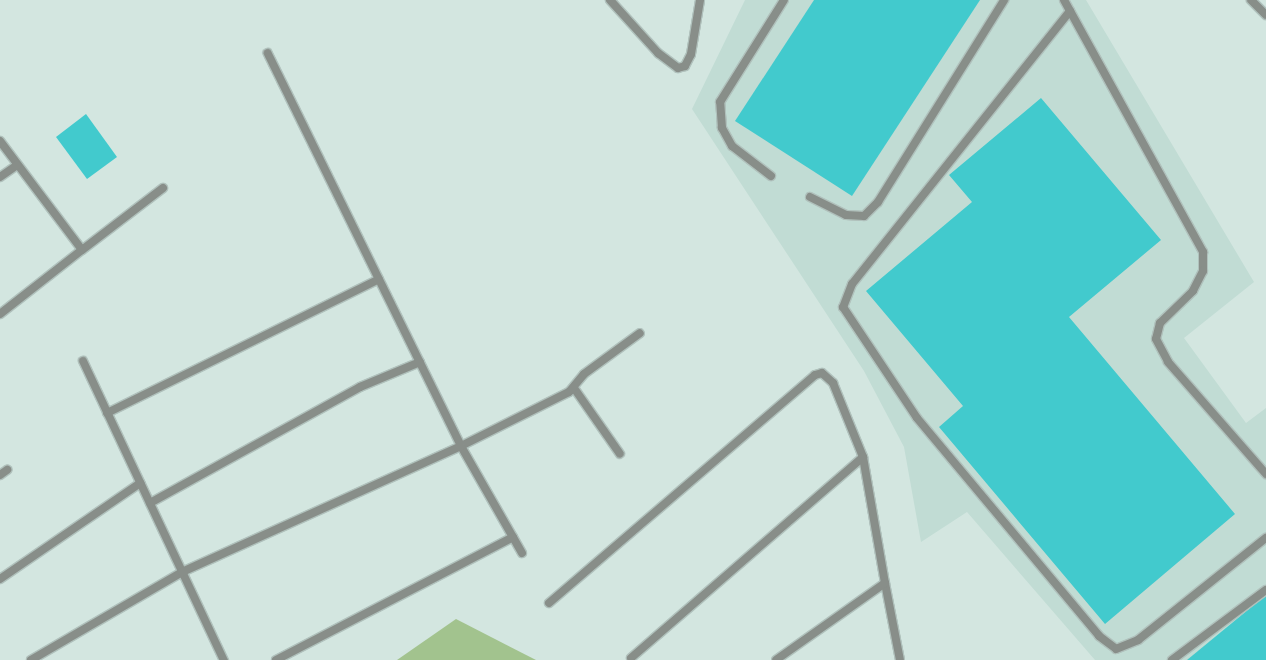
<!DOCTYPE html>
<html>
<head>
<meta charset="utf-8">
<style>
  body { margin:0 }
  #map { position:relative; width:1266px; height:660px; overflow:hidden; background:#d3e6e0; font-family:Inter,sans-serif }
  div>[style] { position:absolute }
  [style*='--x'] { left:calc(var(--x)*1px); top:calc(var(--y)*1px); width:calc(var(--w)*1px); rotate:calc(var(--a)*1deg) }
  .built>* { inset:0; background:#c1dcd4 }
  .green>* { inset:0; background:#a2c38e }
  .building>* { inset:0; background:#42cacd }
  .roads { filter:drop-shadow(1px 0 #b0c1bc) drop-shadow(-1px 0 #b0c1bc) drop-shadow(0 1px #b0c1bc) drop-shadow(0 -1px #b0c1bc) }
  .service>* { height:8px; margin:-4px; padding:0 4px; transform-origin:4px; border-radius:4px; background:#888e89 }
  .minor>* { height:8px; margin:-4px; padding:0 4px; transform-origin:4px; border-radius:4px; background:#888e89 }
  span { translate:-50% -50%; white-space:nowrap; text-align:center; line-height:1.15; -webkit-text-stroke:3px #fff; paint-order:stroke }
</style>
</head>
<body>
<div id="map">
  <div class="built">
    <div style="clip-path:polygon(745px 0,1086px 0,1254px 282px,1184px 338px,1246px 423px,1266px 408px,1266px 660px,1095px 660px,967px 512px,921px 542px,904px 447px,864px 371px,692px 109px)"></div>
  </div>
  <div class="green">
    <div style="clip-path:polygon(456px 619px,536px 660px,397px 660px)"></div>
  </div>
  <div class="building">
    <div style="clip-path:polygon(814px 0,980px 0,852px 196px,735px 121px)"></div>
    <div style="clip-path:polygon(1041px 98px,1161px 240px,1069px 317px,1235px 514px,1105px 624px,939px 427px,963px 406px,866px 291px,972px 202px,949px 175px)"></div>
    <div style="clip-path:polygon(86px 114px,117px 157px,87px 179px,56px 137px)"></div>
    <div style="clip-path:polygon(1266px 595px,1266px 660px,1187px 660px)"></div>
  </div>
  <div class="roads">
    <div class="service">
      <div style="--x:1064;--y:0;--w:288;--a:61.1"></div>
      <div style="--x:1203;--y:252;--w:19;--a:90"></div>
      <div style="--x:1203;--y:271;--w:22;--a:117"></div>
      <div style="--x:1193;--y:291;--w:46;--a:135.9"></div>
      <div style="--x:1160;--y:323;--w:16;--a:104"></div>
      <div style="--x:1156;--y:339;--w:26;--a:62"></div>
      <div style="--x:1168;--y:362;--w:149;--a:48.8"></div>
      <div style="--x:1070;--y:11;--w:349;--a:128.6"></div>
      <div style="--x:852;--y:284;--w:25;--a:111"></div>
      <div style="--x:843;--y:307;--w:133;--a:56.3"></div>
      <div style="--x:917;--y:418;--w:284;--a:50.1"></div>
      <div style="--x:1099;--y:636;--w:21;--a:37"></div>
      <div style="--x:1116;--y:649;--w:24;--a:-22"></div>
      <div style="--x:1138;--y:640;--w:164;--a:-38.6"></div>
      <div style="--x:771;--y:176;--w:49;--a:-142.4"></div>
      <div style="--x:732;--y:146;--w:21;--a:-119"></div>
      <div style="--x:722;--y:128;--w:26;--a:-94"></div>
      <div style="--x:720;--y:102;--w:120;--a:-57.9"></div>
      <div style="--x:810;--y:197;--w:40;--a:26.6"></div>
      <div style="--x:846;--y:215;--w:18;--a:3"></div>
      <div style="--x:864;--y:216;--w:20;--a:-45"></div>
      <div style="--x:878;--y:202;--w:238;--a:-58"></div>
      <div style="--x:1172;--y:660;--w:117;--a:-36.7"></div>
    </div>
    <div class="minor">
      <div style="--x:610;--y:0;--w:72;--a:47.8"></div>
      <div style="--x:658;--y:53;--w:25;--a:37"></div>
      <div style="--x:678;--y:68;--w:7;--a:-16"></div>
      <div style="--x:685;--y:66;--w:13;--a:-63"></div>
      <div style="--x:691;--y:54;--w:55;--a:-80.5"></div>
      <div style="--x:1251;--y:0;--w:21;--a:45"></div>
      <div style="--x:0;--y:141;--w:136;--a:53"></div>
      <div style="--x:82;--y:250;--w:102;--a:-37.4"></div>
      <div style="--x:0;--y:177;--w:21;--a:-35"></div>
      <div style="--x:0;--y:314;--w:104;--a:-38"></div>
      <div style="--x:83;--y:361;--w:331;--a:64.8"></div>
      <div style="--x:574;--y:388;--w:80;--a:55.1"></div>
      <div style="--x:107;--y:413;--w:303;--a:-26.2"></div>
      <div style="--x:0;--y:475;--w:9;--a:-36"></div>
      <div style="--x:150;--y:503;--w:240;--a:-28.9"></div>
      <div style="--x:360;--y:387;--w:65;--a:-22.6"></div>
      <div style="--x:522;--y:553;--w:123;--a:-119.7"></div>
      <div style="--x:461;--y:446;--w:121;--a:-26.6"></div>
      <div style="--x:569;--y:392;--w:23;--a:-50"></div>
      <div style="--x:584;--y:374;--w:69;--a:-36.2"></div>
      <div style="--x:0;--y:579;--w:170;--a:-34.4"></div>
      <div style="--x:885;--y:583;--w:78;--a:79"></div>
      <div style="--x:549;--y:603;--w:350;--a:-40.6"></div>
      <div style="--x:815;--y:375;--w:7;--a:-16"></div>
      <div style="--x:822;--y:373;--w:15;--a:42"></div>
      <div style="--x:833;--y:383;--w:80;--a:67.9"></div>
      <div style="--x:631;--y:658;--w:307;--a:-40.9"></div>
      <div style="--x:863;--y:457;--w:128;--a:80.1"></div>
      <div style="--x:885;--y:583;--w:133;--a:144.8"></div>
      <div style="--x:31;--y:660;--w:175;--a:-30.2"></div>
      <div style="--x:182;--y:572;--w:306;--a:-24.3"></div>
      <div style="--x:461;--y:446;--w:438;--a:-116.2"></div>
      <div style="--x:276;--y:660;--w:267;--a:-27.4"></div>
    </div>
  </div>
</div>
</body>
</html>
